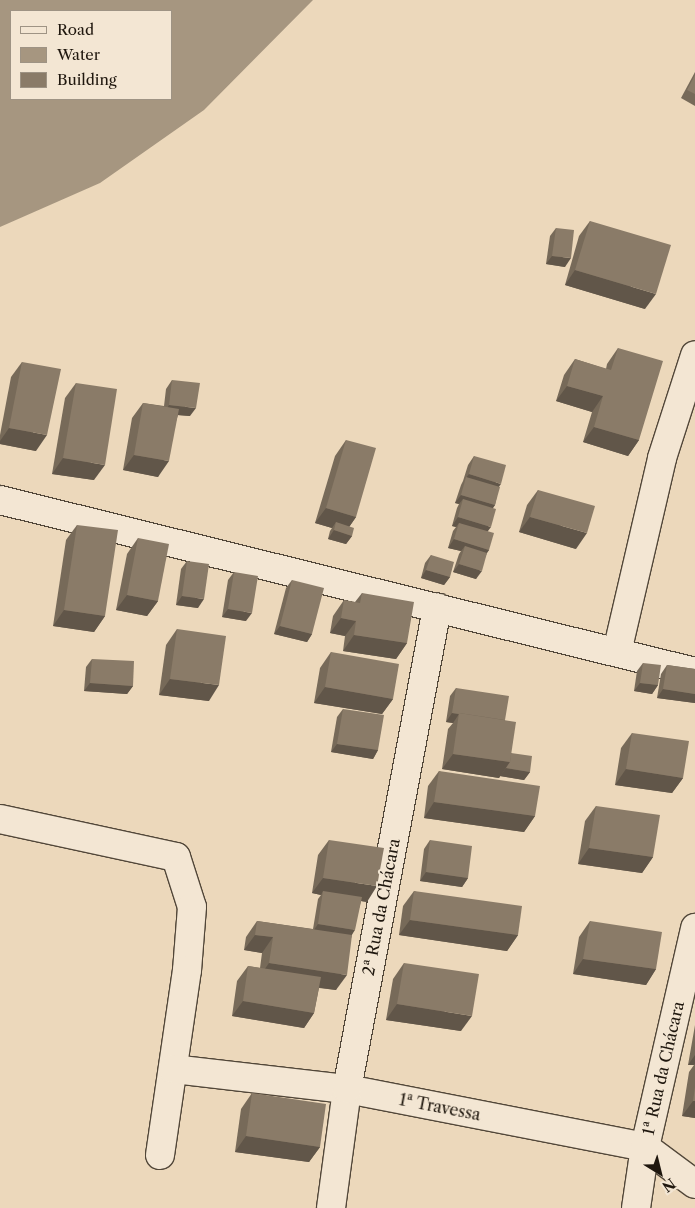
<!DOCTYPE html>
<html>
<head>
<meta charset="utf-8">
<style>
  body { margin:0 }
  #map { position:relative; width:695px; height:1208px; overflow:hidden; background:#ecd8bb; font-family:"Libre Caslon Text",serif }
  div>[style] { position:absolute }
  [style*='--x'] { left:calc(var(--x)*1px); top:calc(var(--y)*1px); width:calc(var(--w)*1px); rotate:calc(var(--a)*1deg) }
  .water>* { inset:0; background:#a69680 }
  .roads { filter:drop-shadow(1px 0 #524739) drop-shadow(-1px 0 #524739) drop-shadow(0 1px #524739) drop-shadow(0 -1px #524739) }
  .street>* { height:28px; margin:-14px; padding:0 14px; transform-origin:14px; border-radius:14px; background:#f3e6d3 }
  .wall>* { inset:0; background:#776a59 }
  .shaded-wall>* { inset:0; background:#615649 }
  .building>* { inset:0; background:#8a7b68 }
  span { translate:-50% -50%; white-space:nowrap; text-align:center; line-height:1.15; -webkit-text-stroke:4px #f3e6d3; paint-order:stroke }
  .street-label { font-size:16px; color:#1f170e }
  .legend { position:absolute; left:10px; top:10px; width:162px; height:90px; box-sizing:border-box; background:#f3e6d3; border:1px solid #9e9384; margin:0; padding:6px 9px; list-style:none; font-size:15px; color:#1f170e }
  .legend li { display:flex; align-items:center; gap:10px; height:25px }
  .legend b { width:25px; border:1px solid #9e9384 }
  .north { position:absolute; left:635px; top:1148px; width:50px; height:50px; -webkit-text-stroke:4px #f3e6d3; paint-order:stroke; rotate:144deg; font-size:14px; font-weight:700; line-height:20px; text-align:center; color:#1f170e }
  .north::after { content:''; display:block; margin:auto; width:18px; height:22px; background:#1f170e; clip-path:polygon(50% 0,100% 100%,50% 72%,0 100%) }
</style>
</head>
<body>
<div id="map">
  <div class="water">
    <div style="clip-path:polygon(evenodd,0 0,313px 0,204px 110px,100px 183px,0 227px,0 0,11px 11px,171px 11px,171px 99px,11px 99px,11px 11px)"></div>
  </div>
  <div class="roads">
    <div class="street">
      <div style="--x:0;--y:500;--w:716;--a:13.9"></div>
      <div style="--x:617;--y:652;--w:199;--a:-76.9"></div>
      <div style="--x:662;--y:458;--w:108;--a:-72.2"></div>
      <div style="--x:0;--y:819;--w:180;--a:12.2"></div>
      <div style="--x:176;--y:857;--w:52;--a:72.3"></div>
      <div style="--x:192;--y:907;--w:63;--a:94.5"></div>
      <div style="--x:187;--y:970;--w:187;--a:98.3"></div>
      <div style="--x:173;--y:1069;--w:175;--a:6.6"></div>
      <div style="--x:347;--y:1089;--w:304;--a:11"></div>
      <div style="--x:645;--y:1147;--w:62;--a:36.5"></div>
      <div style="--x:331;--y:1208;--w:120;--a:-82.3"></div>
      <div style="--x:347;--y:1089;--w:490;--a:-79.4"></div>
      <div style="--x:636;--y:1208;--w:62;--a:-81.6"></div>
      <div style="--x:645;--y:1147;--w:225;--a:-77.1"></div>
    </div>
  </div>
  <div class="wall">
    <div style="clip-path:polygon(695px 72px,695px 106px,681px 98px)"></div>
    <div style="clip-path:polygon(590px 221px,645px 309px,565px 285px,579px 236px)"></div>
    <div style="clip-path:polygon(556px 228px,565px 267px,546px 264px,550px 236px)"></div>
    <div style="clip-path:polygon(618px 348px,639px 440px,628px 456px,583px 442px,592px 412px,556px 401px,564px 375px,575px 359px,606px 369px,607px 364px)"></div>
    <div style="clip-path:polygon(22px 362px,36px 451px,0 444px,0 435px,11px 377px)"></div>
    <div style="clip-path:polygon(172px 380px,190px 416px,178px 415px,158px 477px,123px 470px,132px 418px,143px 403px,164px 406px,166px 389px)"></div>
    <div style="clip-path:polygon(76px 383px,94px 480px,52px 474px,65px 398px)"></div>
    <div style="clip-path:polygon(346px 440px,356px 517px,349px 527px,352px 536px,346px 544px,328px 539px,330px 531px,332px 528px,315px 523px,335px 456px)"></div>
    <div style="clip-path:polygon(474px 456px,499px 486px,495px 505px,493px 508px,487px 531px,489px 550px,487px 553px,476px 579px,453px 572px,459px 554px,461px 551px,448px 548px,453px 531px,456px 527px,452px 526px,457px 508px,459px 504px,455px 503px,461px 485px,463px 481px,468px 465px)"></div>
    <div style="clip-path:polygon(538px 490px,576px 549px,519px 532px,527px 505px)"></div>
    <div style="clip-path:polygon(77px 525px,105px 616px,94px 632px,53px 626px,66px 540px)"></div>
    <div style="clip-path:polygon(138px 538px,158px 601px,147px 616px,116px 610px,127px 554px)"></div>
    <div style="clip-path:polygon(431px 555px,450px 577px,444px 585px,421px 578px,425px 563px)"></div>
    <div style="clip-path:polygon(187px 561px,198px 608px,176px 605px,181px 569px)"></div>
    <div style="clip-path:polygon(234px 572px,246px 621px,222px 617px,228px 580px)"></div>
    <div style="clip-path:polygon(292px 580px,312px 634px,307px 642px,274px 634px,286px 588px)"></div>
    <div style="clip-path:polygon(362px 593px,407px 643px,396px 659px,343px 651px,345px 636px,330px 633px,333px 616px,344px 600px,355px 602px)"></div>
    <div style="clip-path:polygon(177px 629px,209px 701px,159px 695px,166px 645px)"></div>
    <div style="clip-path:polygon(331px 652px,393px 699px,382px 714px,314px 703px,320px 668px)"></div>
    <div style="clip-path:polygon(92px 659px,133px 686px,127px 694px,84px 691px,86px 667px)"></div>
    <div style="clip-path:polygon(643px 663px,658px 685px,652px 694px,634px 691px,637px 671px)"></div>
    <div style="clip-path:polygon(667px 665px,695px 669px,695px 703px,657px 698px,661px 674px)"></div>
    <div style="clip-path:polygon(456px 688px,505px 720px,511px 753px,530px 772px,524px 780px,500px 776px,499px 778px,442px 769px,448px 729px,453px 723px,446px 722px,450px 696px)"></div>
    <div style="clip-path:polygon(343px 709px,378px 750px,373px 759px,331px 752px,337px 717px)"></div>
    <div style="clip-path:polygon(632px 733px,683px 778px,672px 793px,615px 785px,621px 748px)"></div>
    <div style="clip-path:polygon(439px 771px,535px 816px,524px 832px,424px 818px,428px 786px)"></div>
    <div style="clip-path:polygon(596px 806px,653px 857px,642px 873px,578px 864px,585px 821px)"></div>
    <div style="clip-path:polygon(329px 840px,367px 902px,361px 901px,352px 935px,336px 990px,319px 988px,314px 1013px,304px 1028px,232px 1016px,237px 981px,248px 966px,260px 968px,262px 953px,244px 950px,246px 937px,257px 921px,313px 929px,318px 899px,321px 895px,312px 893px,318px 855px)"></div>
    <div style="clip-path:polygon(430px 840px,468px 878px,462px 887px,420px 881px,424px 849px)"></div>
    <div style="clip-path:polygon(414px 891px,518px 935px,507px 951px,399px 935px,403px 906px)"></div>
    <div style="clip-path:polygon(590px 921px,656px 969px,646px 985px,573px 974px,579px 937px)"></div>
    <div style="clip-path:polygon(404px 963px,461px 1031px,386px 1020px,393px 979px)"></div>
    <div style="clip-path:polygon(695px 1025px,695px 1118px,682px 1116px,689px 1072px,694px 1065px,688px 1065px)"></div>
    <div style="clip-path:polygon(252px 1093px,320px 1147px,309px 1162px,235px 1152px,241px 1109px)"></div>
  </div>
  <div class="shaded-wall">
    <div style="clip-path:polygon(552px 256px,571px 258px,565px 267px,546px 264px)"></div>
    <div style="clip-path:polygon(575px 270px,656px 294px,645px 309px,565px 285px)"></div>
    <div style="clip-path:polygon(567px 386px,603px 396px,592px 412px,556px 401px)"></div>
    <div style="clip-path:polygon(169px 405px,196px 408px,190px 416px,164px 414px)"></div>
    <div style="clip-path:polygon(594px 427px,639px 440px,628px 456px,583px 442px)"></div>
    <div style="clip-path:polygon(9px 428px,47px 435px,36px 451px,0 444px,0 441px)"></div>
    <div style="clip-path:polygon(134px 455px,169px 461px,158px 477px,123px 470px)"></div>
    <div style="clip-path:polygon(63px 458px,105px 465px,94px 480px,52px 474px)"></div>
    <div style="clip-path:polygon(469px 474px,501px 484px,495px 492px,466px 478px)"></div>
    <div style="clip-path:polygon(461px 495px,495px 505px,489px 513px,463px 499px,459px 504px,455px 503px)"></div>
    <div style="clip-path:polygon(326px 508px,356px 517px,345px 533px,336px 522px,332px 528px,315px 523px)"></div>
    <div style="clip-path:polygon(458px 517px,491px 527px,485px 535px,459px 523px,456px 527px,452px 526px)"></div>
    <div style="clip-path:polygon(530px 517px,587px 533px,576px 549px,519px 532px)"></div>
    <div style="clip-path:polygon(334px 530px,352px 536px,346px 544px,328px 539px)"></div>
    <div style="clip-path:polygon(454px 539px,489px 550px,483px 558px,465px 546px,461px 551px,448px 548px)"></div>
    <div style="clip-path:polygon(459px 564px,482px 571px,476px 579px,453px 572px)"></div>
    <div style="clip-path:polygon(426px 570px,450px 577px,444px 585px,421px 578px)"></div>
    <div style="clip-path:polygon(127px 595px,158px 601px,147px 616px,116px 610px)"></div>
    <div style="clip-path:polygon(182px 596px,204px 599px,198px 608px,176px 605px)"></div>
    <div style="clip-path:polygon(228px 609px,252px 613px,246px 621px,222px 617px)"></div>
    <div style="clip-path:polygon(64px 610px,105px 616px,94px 632px,53px 626px)"></div>
    <div style="clip-path:polygon(341px 618px,356px 621px,345px 636px,330px 633px)"></div>
    <div style="clip-path:polygon(280px 626px,312px 634px,307px 642px,274px 634px)"></div>
    <div style="clip-path:polygon(354px 635px,407px 643px,396px 659px,343px 651px)"></div>
    <div style="clip-path:polygon(170px 679px,219px 685px,209px 701px,159px 695px)"></div>
    <div style="clip-path:polygon(90px 683px,133px 686px,127px 694px,84px 691px)"></div>
    <div style="clip-path:polygon(640px 683px,658px 685px,652px 694px,634px 691px)"></div>
    <div style="clip-path:polygon(325px 687px,393px 699px,382px 714px,314px 703px)"></div>
    <div style="clip-path:polygon(663px 689px,695px 694px,695px 703px,657px 698px)"></div>
    <div style="clip-path:polygon(452px 713px,459px 714px,453px 723px,446px 722px)"></div>
    <div style="clip-path:polygon(337px 744px,378px 750px,373px 759px,331px 752px)"></div>
    <div style="clip-path:polygon(453px 754px,510px 762px,499px 778px,442px 769px)"></div>
    <div style="clip-path:polygon(506px 768px,530px 772px,524px 780px,500px 776px)"></div>
    <div style="clip-path:polygon(626px 769px,683px 778px,672px 793px,615px 785px)"></div>
    <div style="clip-path:polygon(434px 802px,535px 816px,524px 832px,424px 818px)"></div>
    <div style="clip-path:polygon(589px 848px,653px 857px,642px 873px,578px 864px)"></div>
    <div style="clip-path:polygon(426px 872px,468px 878px,462px 887px,420px 881px)"></div>
    <div style="clip-path:polygon(323px 878px,377px 886px,367px 902px,323px 895px,323px 891px,321px 895px,312px 893px)"></div>
    <div style="clip-path:polygon(410px 920px,518px 935px,507px 951px,399px 935px)"></div>
    <div style="clip-path:polygon(318px 924px,355px 930px,349px 939px,312px 933px)"></div>
    <div style="clip-path:polygon(255px 935px,273px 937px,262px 953px,244px 950px)"></div>
    <div style="clip-path:polygon(583px 959px,656px 969px,646px 985px,573px 974px)"></div>
    <div style="clip-path:polygon(269px 963px,347px 975px,336px 990px,258px 979px)"></div>
    <div style="clip-path:polygon(243px 1001px,314px 1013px,304px 1028px,232px 1016px)"></div>
    <div style="clip-path:polygon(397px 1004px,472px 1016px,461px 1031px,386px 1020px)"></div>
    <div style="clip-path:polygon(695px 1055px,695px 1064px,694px 1065px,688px 1065px)"></div>
    <div style="clip-path:polygon(693px 1101px,695px 1101px,695px 1118px,682px 1116px)"></div>
    <div style="clip-path:polygon(246px 1136px,320px 1147px,309px 1162px,235px 1152px)"></div>
  </div>
  <div class="building">
    <div style="clip-path:polygon(695px 75px,695px 94px,687px 90px)"></div>
    <div style="clip-path:polygon(590px 221px,671px 245px,656px 294px,575px 270px)"></div>
    <div style="clip-path:polygon(556px 228px,574px 230px,571px 258px,552px 256px)"></div>
    <div style="clip-path:polygon(618px 348px,663px 361px,639px 440px,594px 427px,603px 396px,567px 386px,575px 359px,611px 370px)"></div>
    <div style="clip-path:polygon(22px 362px,61px 369px,47px 435px,9px 428px)"></div>
    <div style="clip-path:polygon(172px 380px,200px 383px,196px 408px,169px 405px)"></div>
    <div style="clip-path:polygon(76px 383px,117px 389px,105px 465px,63px 458px)"></div>
    <div style="clip-path:polygon(143px 403px,179px 409px,169px 461px,134px 455px)"></div>
    <div style="clip-path:polygon(346px 440px,376px 448px,356px 517px,326px 508px)"></div>
    <div style="clip-path:polygon(474px 456px,506px 465px,501px 484px,469px 474px)"></div>
    <div style="clip-path:polygon(466px 477px,500px 487px,495px 505px,461px 495px)"></div>
    <div style="clip-path:polygon(538px 490px,595px 506px,587px 533px,530px 517px)"></div>
    <div style="clip-path:polygon(463px 499px,496px 509px,491px 527px,458px 517px)"></div>
    <div style="clip-path:polygon(336px 522px,354px 528px,352px 536px,334px 530px)"></div>
    <div style="clip-path:polygon(459px 523px,494px 533px,489px 550px,454px 539px)"></div>
    <div style="clip-path:polygon(77px 525px,118px 530px,105px 616px,64px 610px)"></div>
    <div style="clip-path:polygon(138px 538px,169px 544px,158px 601px,127px 595px)"></div>
    <div style="clip-path:polygon(465px 546px,487px 553px,482px 571px,459px 564px)"></div>
    <div style="clip-path:polygon(431px 555px,454px 562px,450px 577px,426px 570px)"></div>
    <div style="clip-path:polygon(187px 561px,209px 564px,204px 599px,182px 596px)"></div>
    <div style="clip-path:polygon(234px 572px,258px 576px,252px 613px,228px 609px)"></div>
    <div style="clip-path:polygon(292px 580px,324px 588px,312px 634px,280px 626px)"></div>
    <div style="clip-path:polygon(362px 593px,414px 602px,407px 643px,354px 635px,356px 621px,341px 618px,344px 600px,360px 603px)"></div>
    <div style="clip-path:polygon(177px 629px,226px 636px,219px 685px,170px 679px)"></div>
    <div style="clip-path:polygon(331px 652px,399px 664px,393px 699px,325px 687px)"></div>
    <div style="clip-path:polygon(92px 659px,134px 661px,133px 686px,90px 683px)"></div>
    <div style="clip-path:polygon(643px 663px,661px 665px,658px 685px,640px 683px)"></div>
    <div style="clip-path:polygon(667px 665px,695px 669px,695px 694px,663px 689px)"></div>
    <div style="clip-path:polygon(456px 688px,509px 696px,505px 720px,459px 713px,459px 714px,452px 713px)"></div>
    <div style="clip-path:polygon(343px 709px,384px 715px,378px 750px,337px 744px)"></div>
    <div style="clip-path:polygon(459px 713px,516px 722px,510px 762px,453px 754px)"></div>
    <div style="clip-path:polygon(632px 733px,689px 741px,683px 778px,626px 769px)"></div>
    <div style="clip-path:polygon(511px 753px,532px 756px,530px 772px,506px 768px,510px 762px)"></div>
    <div style="clip-path:polygon(439px 771px,540px 786px,535px 816px,434px 802px)"></div>
    <div style="clip-path:polygon(596px 806px,660px 815px,653px 857px,589px 848px)"></div>
    <div style="clip-path:polygon(329px 840px,384px 848px,377px 886px,323px 878px)"></div>
    <div style="clip-path:polygon(430px 840px,472px 846px,468px 878px,426px 872px)"></div>
    <div style="clip-path:polygon(323px 891px,362px 897px,355px 930px,318px 924px)"></div>
    <div style="clip-path:polygon(414px 891px,522px 906px,518px 935px,410px 920px)"></div>
    <div style="clip-path:polygon(257px 921px,352px 935px,347px 975px,269px 963px,273px 937px,255px 935px)"></div>
    <div style="clip-path:polygon(590px 921px,662px 932px,656px 969px,583px 959px)"></div>
    <div style="clip-path:polygon(404px 963px,479px 974px,472px 1016px,397px 1004px)"></div>
    <div style="clip-path:polygon(248px 966px,321px 977px,314px 1013px,243px 1001px)"></div>
    <div style="clip-path:polygon(695px 1087px,695px 1101px,693px 1101px)"></div>
    <div style="clip-path:polygon(252px 1093px,326px 1104px,320px 1147px,246px 1136px)"></div>
  </div>
  <div class="street-label">
    <span style="left:381px;top:907px;rotate:-79deg">2ª Rua da Chácara</span>
    <span style="left:663px;top:1068px;rotate:-77deg">1ª Rua da Chácara</span>
    <span style="left:440px;top:1107px;rotate:11deg">1ª Travessa</span>
  </div>
  <ul class="legend">
  <li><b style="height:6px;background:#f3e6d3"></b>Road</li>
  <li><b style="height:14px;background:#a69680"></b>Water</li>
  <li><b style="height:14px;background:#8a7b68"></b>Building</li>
  </ul>
  <div class="north">N</div>
</div>
</body>
</html>
